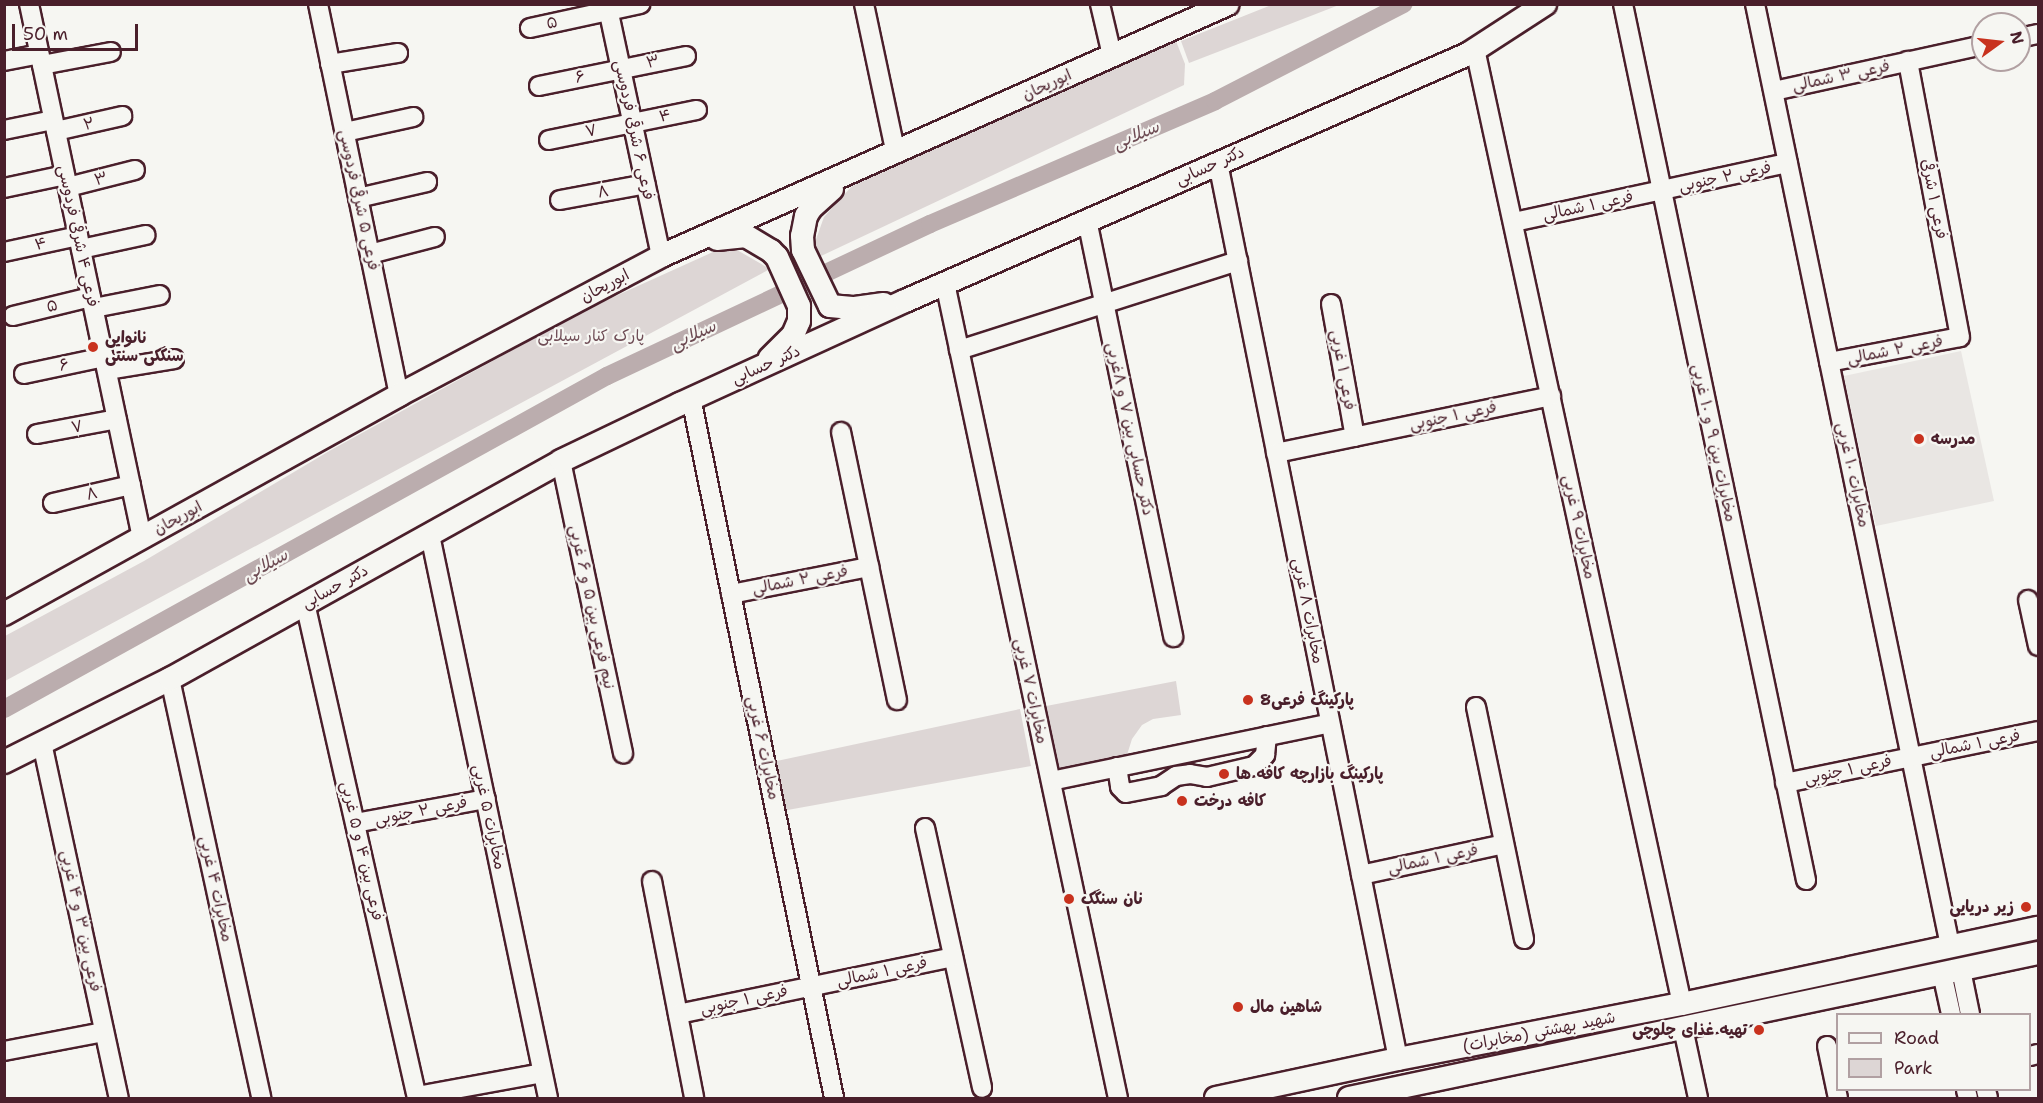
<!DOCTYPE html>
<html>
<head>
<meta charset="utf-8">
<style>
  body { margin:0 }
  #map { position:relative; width:2043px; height:1103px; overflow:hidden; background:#f6f6f2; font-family:"Shantell Sans","Playpen Sans Arabic",sans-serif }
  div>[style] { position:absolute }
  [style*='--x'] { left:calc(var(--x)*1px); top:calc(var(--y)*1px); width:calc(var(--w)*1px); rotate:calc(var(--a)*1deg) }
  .built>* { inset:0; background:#e9e6e3 }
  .green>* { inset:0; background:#ddd6d5 }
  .canal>* { height:18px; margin:-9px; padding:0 9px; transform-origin:9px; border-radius:9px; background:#bbadae }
  .roads { filter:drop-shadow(2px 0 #4a1f2b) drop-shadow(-2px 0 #4a1f2b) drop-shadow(0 2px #4a1f2b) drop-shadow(0 -2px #4a1f2b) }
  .minor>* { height:18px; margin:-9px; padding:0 9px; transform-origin:9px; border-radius:9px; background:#f6f6f2 }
  .major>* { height:22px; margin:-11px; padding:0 11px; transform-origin:11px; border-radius:11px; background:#f6f6f2 }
  .dots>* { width:16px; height:16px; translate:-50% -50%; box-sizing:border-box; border:3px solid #f6f6f2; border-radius:50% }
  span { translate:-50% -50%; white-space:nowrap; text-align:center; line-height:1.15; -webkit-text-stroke:4.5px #f6f6f2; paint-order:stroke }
  .street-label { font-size:16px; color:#4a1f2b }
  .park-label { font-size:16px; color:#6f4d56 }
  .poi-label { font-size:16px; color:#4a1f2b; font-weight:700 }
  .left { translate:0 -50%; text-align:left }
  .right { translate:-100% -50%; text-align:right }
  .water-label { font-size:18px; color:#6c4a52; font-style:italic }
  .frame { position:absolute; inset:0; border:6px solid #4a1f2b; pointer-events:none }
  .legend { position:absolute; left:1836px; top:1013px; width:195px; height:78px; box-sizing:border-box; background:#f6f6f2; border:2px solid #b1a0a2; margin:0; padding:8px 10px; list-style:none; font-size:18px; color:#4a1f2b }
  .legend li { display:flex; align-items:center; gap:12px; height:30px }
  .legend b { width:30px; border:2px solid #b1a0a2 }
  .north { position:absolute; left:1971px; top:12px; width:60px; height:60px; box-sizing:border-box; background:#f6f6f2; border:2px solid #b1a0a2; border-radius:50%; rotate:75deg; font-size:16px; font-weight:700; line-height:24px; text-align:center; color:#4a1f2b }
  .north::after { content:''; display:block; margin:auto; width:21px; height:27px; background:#c8321e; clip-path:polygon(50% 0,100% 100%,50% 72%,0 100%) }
  .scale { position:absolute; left:12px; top:24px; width:126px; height:27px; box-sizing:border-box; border:3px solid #4a1f2b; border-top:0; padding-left:8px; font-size:18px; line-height:21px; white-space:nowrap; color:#4a1f2b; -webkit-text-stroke:4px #f6f6f2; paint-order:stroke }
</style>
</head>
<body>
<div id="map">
  <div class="built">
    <div style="clip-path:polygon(1961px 351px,1994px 501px,1876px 526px,1844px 376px)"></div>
  </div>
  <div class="green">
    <div style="clip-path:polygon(1274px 4px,1339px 5px,1189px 63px,1181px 41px)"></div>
    <div style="clip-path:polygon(1176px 41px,1185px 64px,1184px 85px,821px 256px,814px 245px,824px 217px,852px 186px)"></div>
    <div style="clip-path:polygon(737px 250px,770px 269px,5px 681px,5px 636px,144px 561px,331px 450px,587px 309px,713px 252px)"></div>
    <div style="clip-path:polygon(1176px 681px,1181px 715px,1153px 719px,1142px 725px,1132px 739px,1126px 758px,1057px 771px,1041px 707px)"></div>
    <div style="clip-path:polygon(1020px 709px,1031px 766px,782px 811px,772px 762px)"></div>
  </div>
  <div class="canal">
    <div style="--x:4;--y:709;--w:689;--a:-28.91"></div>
    <div style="--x:607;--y:376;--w:357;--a:-25.2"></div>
    <div style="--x:930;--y:224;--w:310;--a:-23.3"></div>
    <div style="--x:1215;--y:101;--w:212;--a:-27.2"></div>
  </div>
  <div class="roads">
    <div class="minor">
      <div style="--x:29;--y:4;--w:546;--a:78.05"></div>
      <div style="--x:318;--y:4;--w:399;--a:78.3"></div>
      <div style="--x:607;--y:4;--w:258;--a:77.9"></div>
      <div style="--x:864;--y:4;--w:153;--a:78"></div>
      <div style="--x:1100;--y:4;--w:52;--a:76.8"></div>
      <div style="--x:1623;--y:4;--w:895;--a:78.2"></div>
      <div style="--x:1755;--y:4;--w:962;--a:78.3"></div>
      <div style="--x:530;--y:28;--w:113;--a:-12.3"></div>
      <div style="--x:2019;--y:38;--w:19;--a:-12"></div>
      <div style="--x:1475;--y:49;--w:977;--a:77.77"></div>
      <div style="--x:4;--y:61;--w:36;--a:-11"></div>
      <div style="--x:330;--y:64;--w:69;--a:-9.2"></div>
      <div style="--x:42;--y:65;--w:70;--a:-10.7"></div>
      <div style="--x:539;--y:86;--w:150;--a:-11.5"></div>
      <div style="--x:1774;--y:91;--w:214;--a:-12.4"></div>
      <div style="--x:4;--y:130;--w:50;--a:-11.5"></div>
      <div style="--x:56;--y:131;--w:68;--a:-12.8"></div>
      <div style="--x:345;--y:132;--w:70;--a:-12.4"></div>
      <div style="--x:549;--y:140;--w:151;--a:-11.5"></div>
      <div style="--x:1218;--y:163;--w:914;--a:78.64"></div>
      <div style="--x:68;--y:187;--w:69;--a:-14.2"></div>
      <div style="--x:4;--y:188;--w:62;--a:-12"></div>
      <div style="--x:358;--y:198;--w:71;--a:-13.1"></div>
      <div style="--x:560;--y:200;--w:87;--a:-10.5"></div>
      <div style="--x:1087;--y:220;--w:426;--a:78.3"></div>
      <div style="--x:1514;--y:222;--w:280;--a:-12.2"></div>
      <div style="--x:81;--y:249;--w:66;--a:-12.2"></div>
      <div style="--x:4;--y:252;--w:76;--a:-12.2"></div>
      <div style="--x:370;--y:254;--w:67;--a:-14.7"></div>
      <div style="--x:945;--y:283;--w:833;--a:78.02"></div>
      <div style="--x:1331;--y:304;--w:135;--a:79.8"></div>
      <div style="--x:94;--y:308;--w:67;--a:-11.1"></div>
      <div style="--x:13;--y:316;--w:80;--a:-13.7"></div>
      <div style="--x:959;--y:350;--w:293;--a:-17.7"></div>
      <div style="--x:1829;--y:362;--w:133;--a:-10.8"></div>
      <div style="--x:1960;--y:337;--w:281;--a:-100.7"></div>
      <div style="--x:107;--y:370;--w:68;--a:-9.3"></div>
      <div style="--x:24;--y:374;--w:82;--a:-12"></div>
      <div style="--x:691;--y:398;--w:714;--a:78.45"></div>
      <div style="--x:841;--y:432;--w:274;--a:78.2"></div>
      <div style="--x:37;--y:434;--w:81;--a:-10.6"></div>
      <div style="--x:1276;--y:453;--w:281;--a:-11.7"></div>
      <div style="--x:561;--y:461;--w:299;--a:78"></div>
      <div style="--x:53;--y:503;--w:80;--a:-13"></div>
      <div style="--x:430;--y:535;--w:575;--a:78.16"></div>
      <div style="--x:731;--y:594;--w:141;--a:-11.1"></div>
      <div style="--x:2028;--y:600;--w:47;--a:77.7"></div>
      <div style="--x:305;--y:603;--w:508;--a:77.25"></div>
      <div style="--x:170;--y:679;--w:429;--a:77.7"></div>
      <div style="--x:1476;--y:707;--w:237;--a:78.3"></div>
      <div style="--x:42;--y:743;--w:363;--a:77.8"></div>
      <div style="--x:1117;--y:767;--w:20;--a:81"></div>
      <div style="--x:1120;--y:787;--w:8;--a:45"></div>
      <div style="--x:1126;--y:793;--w:36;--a:-11"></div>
      <div style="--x:1161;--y:786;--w:18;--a:-34"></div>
      <div style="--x:1176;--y:776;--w:14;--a:-8"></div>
      <div style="--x:1190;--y:774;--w:17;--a:10"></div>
      <div style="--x:1207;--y:777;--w:48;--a:-13.2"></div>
      <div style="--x:1254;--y:766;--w:16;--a:-45"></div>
      <div style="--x:1265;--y:755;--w:19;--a:-84"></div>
      <div style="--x:1051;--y:781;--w:285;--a:-11.7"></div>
      <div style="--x:1785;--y:783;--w:258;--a:-11.6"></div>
      <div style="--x:355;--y:823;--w:133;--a:-10.4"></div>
      <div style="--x:925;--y:828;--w:266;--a:77.6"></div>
      <div style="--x:1361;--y:875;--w:146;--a:-12.2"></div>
      <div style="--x:652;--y:881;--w:221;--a:79"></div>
      <div style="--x:1961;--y:970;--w:45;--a:78.4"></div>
      <div style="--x:1942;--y:973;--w:42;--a:77.6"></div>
      <div style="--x:678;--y:1014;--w:281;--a:-11.7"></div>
      <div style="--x:1683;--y:1028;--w:72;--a:77.9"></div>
      <div style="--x:1827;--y:1046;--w:53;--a:78.1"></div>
      <div style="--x:4;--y:1051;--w:102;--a:-10.8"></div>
      <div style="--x:2030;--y:1056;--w:8;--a:-14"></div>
      <div style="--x:1966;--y:1090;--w:8;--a:76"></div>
      <div style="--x:1986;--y:1090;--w:8;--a:76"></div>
      <div style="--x:417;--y:1096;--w:127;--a:-10.4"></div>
    </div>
    <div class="major">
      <div style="--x:832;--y:189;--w:28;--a:138"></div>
      <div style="--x:811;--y:208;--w:9;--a:122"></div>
      <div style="--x:806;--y:216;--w:20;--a:101"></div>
      <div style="--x:802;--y:236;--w:14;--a:86"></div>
      <div style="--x:803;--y:250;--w:62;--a:64.3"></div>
      <div style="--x:830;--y:306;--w:25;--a:5"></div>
      <div style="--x:855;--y:308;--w:29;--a:-8"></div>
      <div style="--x:717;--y:239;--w:29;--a:-6"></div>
      <div style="--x:746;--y:236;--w:29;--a:31"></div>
      <div style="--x:771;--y:251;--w:8;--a:45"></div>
      <div style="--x:777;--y:257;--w:54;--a:65.8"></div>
      <div style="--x:799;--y:306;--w:15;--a:90"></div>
      <div style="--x:799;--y:321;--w:15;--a:113"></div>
      <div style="--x:793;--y:335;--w:33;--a:135"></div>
      <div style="--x:4;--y:614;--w:452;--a:-29"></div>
      <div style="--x:399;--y:395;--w:297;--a:-27.9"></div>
      <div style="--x:661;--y:256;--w:620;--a:-23.96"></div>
      <div style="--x:4;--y:762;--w:186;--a:-26.6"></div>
      <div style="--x:170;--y:679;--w:448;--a:-29.1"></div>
      <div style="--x:561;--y:461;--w:132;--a:-25.6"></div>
      <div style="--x:680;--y:404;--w:247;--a:-24.6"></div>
      <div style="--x:905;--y:301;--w:615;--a:-23.69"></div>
      <div style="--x:1468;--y:54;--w:92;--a:-33"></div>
      <div style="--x:1216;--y:1098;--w:186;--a:-12.1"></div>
      <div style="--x:1398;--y:1059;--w:289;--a:-11"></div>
      <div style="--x:1682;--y:1004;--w:364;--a:-12.1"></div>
      <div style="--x:1349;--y:1098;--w:704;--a:-11.88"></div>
    </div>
  </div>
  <div class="dots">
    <div style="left:93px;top:347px;background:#c8321e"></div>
    <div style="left:1919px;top:439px;background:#c8321e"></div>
    <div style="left:1248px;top:700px;background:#c8321e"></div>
    <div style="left:1224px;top:774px;background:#c8321e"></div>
    <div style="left:1182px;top:801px;background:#c8321e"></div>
    <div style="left:1069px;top:899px;background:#c8321e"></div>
    <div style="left:2026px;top:907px;background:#c8321e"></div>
    <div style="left:1238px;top:1007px;background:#c8321e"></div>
    <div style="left:1759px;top:1030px;background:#c8321e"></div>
  </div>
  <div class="street-label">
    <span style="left:552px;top:23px;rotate:-12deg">۵</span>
    <span style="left:653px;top:62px;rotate:-12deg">۳</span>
    <span style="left:1841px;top:76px;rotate:-12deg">فرعی ۳ شمالی</span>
    <span style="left:580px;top:77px;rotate:-12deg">۶</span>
    <span style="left:1047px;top:85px;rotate:-25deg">ابوریحان</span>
    <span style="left:665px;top:116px;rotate:-10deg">۴</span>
    <span style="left:89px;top:124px;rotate:-13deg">۲</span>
    <span style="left:634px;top:130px;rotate:78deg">فرعی ۶ شرقی فردوسی</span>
    <span style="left:591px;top:131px;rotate:-12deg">۷</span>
    <span style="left:1210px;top:166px;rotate:-24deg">دکتر حسابی</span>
    <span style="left:1725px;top:177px;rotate:-12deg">فرعی ۲ جنوبی</span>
    <span style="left:101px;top:179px;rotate:-14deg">۳</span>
    <span style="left:603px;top:192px;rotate:-11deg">۸</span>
    <span style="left:1934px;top:199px;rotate:79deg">فرعی ۱ شرقی</span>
    <span style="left:359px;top:200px;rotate:78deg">فرعی ۵ شرقی فردوسی</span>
    <span style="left:1588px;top:206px;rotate:-12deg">فرعی ۱ شمالی</span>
    <span style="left:78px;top:236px;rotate:78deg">فرعی ۴ شرقی فردوسی</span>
    <span style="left:41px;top:244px;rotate:-12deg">۴</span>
    <span style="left:605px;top:286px;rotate:-28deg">ابوریحان</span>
    <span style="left:52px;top:306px;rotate:-13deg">۵</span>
    <span style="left:1895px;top:350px;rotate:-11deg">فرعی ۲ شمالی</span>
    <span style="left:64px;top:365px;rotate:-12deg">۶</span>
    <span style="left:766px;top:365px;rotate:-24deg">دکتر حسابی</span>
    <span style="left:1343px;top:370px;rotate:80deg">فرعی ۱ غربی</span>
    <span style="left:1453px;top:416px;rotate:-12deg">فرعی ۱ جنوبی</span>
    <span style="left:77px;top:427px;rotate:-11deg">۷</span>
    <span style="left:1130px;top:429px;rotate:78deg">دکتر حسابی بین ۷ و ۸غربی</span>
    <span style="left:1714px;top:443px;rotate:78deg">مخابرات بین ۹ و ۱۰ غربی</span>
    <span style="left:1853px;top:475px;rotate:78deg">مخابرات ۱۰ غربی</span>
    <span style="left:92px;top:494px;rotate:-13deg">۸</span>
    <span style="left:178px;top:518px;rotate:-29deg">ابوریحان</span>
    <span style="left:1579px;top:527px;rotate:78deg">مخابرات ۹ غربی</span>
    <span style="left:800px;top:580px;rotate:-11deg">فرعی ۲ شمالی</span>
    <span style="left:335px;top:587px;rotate:-29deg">دکتر حسابی</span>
    <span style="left:592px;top:607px;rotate:78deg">نیم فرعی بین ۵ و ۶ غربی</span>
    <span style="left:1308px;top:611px;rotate:79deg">مخابرات ۸ غربی</span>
    <span style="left:1031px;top:691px;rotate:78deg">مخابرات ۷ غربی</span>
    <span style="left:1975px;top:744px;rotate:-11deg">فرعی ۱ شمالی</span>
    <span style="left:763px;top:748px;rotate:78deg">مخابرات ۶ غربی</span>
    <span style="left:1848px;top:770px;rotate:-12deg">فرعی ۱ جنوبی</span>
    <span style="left:421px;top:811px;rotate:-11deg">فرعی ۲ جنوبی</span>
    <span style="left:489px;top:817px;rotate:78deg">مخابرات ۵ غربی</span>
    <span style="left:362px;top:851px;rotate:77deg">فرعی بین ۴ و ۵ غربی</span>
    <span style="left:1433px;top:859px;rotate:-12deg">فرعی ۱ شمالی</span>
    <span style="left:216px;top:889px;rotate:78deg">مخابرات ۴ غربی</span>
    <span style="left:81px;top:921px;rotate:78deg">فرعی بین ۳ و ۴ غربی</span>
    <span style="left:882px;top:972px;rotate:-12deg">فرعی ۱ شمالی</span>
    <span style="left:744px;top:1000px;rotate:-12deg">فرعی ۱ جنوبی</span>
    <span style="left:1539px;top:1032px;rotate:-11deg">شهید بهشتی (مخابرات)</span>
  </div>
  <div class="park-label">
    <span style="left:591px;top:336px">پارک کنار سیلابی</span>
  </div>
  <div class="poi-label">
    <span class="left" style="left:105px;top:347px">نانوایی<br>سنگکی سنتی</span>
    <span class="left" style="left:1931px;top:439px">مدرسه</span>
    <span class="left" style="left:1260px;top:700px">پارکینگ فرعی8</span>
    <span class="left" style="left:1236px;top:774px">پارکینگ بازارچه کافه ها</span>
    <span class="left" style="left:1194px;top:801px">کافه درخت</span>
    <span class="left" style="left:1081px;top:899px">نان سنگک</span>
    <span class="right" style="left:2014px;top:907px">زیر دریایی</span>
    <span class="left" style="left:1250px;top:1007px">شاهین مال</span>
    <span class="right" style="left:1747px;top:1030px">تهیه غذای چلوچی</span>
  </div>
  <div class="water-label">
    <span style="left:1136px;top:135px;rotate:-23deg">سیلابی</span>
    <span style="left:693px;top:335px;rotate:-25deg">سیلابی</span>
    <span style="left:265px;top:565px;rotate:-29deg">سیلابی</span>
  </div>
  <div class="frame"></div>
  <ul class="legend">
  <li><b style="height:8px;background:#f6f6f2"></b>Road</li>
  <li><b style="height:16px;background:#ddd6d5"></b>Park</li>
  </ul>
  <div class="north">N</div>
  <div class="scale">50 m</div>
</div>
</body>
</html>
